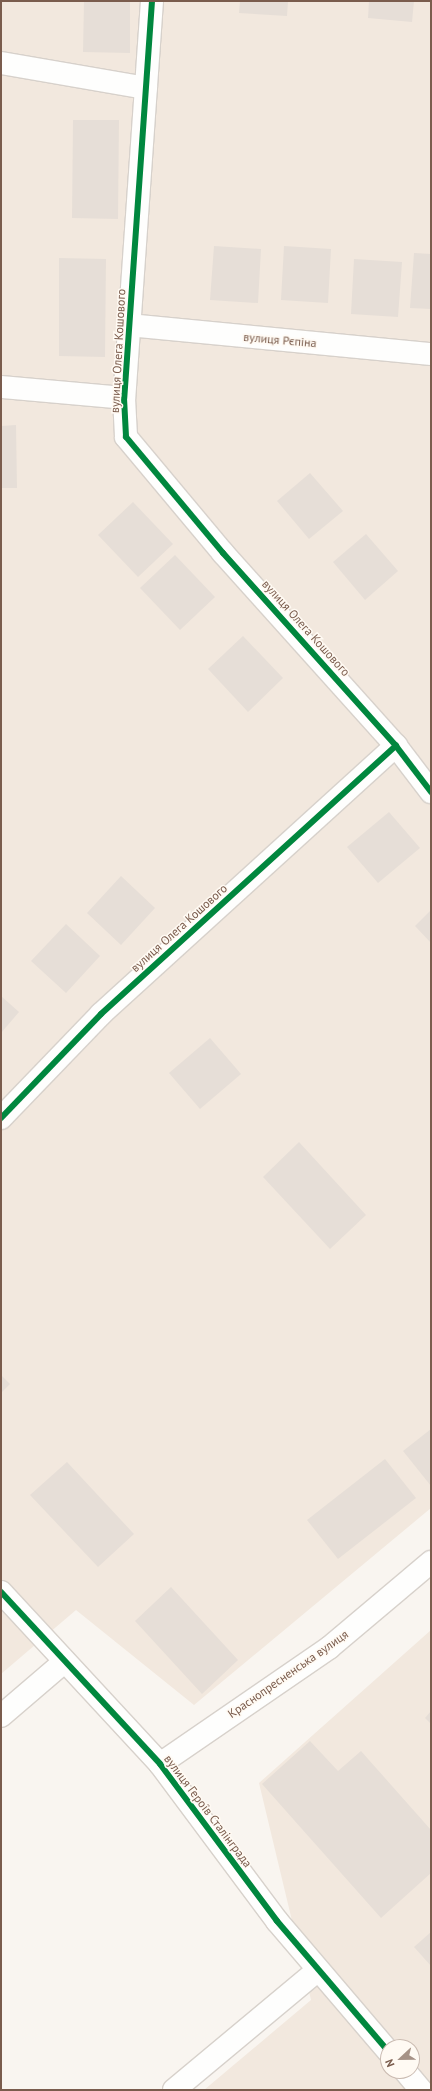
<!DOCTYPE html>
<html>
<head>
<meta charset="utf-8">
<style>
  body { margin:0 }
  #map { position:relative; width:432px; height:2091px; overflow:hidden; background:#f9f5f0; font-family:"PT Sans",sans-serif }
  div>[style] { position:absolute }
  [style*='--x'] { left:calc(var(--x)*1px); top:calc(var(--y)*1px); width:calc(var(--w)*1px); rotate:calc(var(--a)*1deg) }
  .residential>* { inset:0; background:#f2e8de }
  .building>* { inset:0; background:#e6ded7 }
  .roads { filter:drop-shadow(1px 0 #d7d1cb) drop-shadow(-1px 0 #d7d1cb) drop-shadow(0 1px #d7d1cb) drop-shadow(0 -1px #d7d1cb) }
  .minor>* { height:22px; margin:-11px; padding:0 11px; transform-origin:11px; border-radius:11px; background:#fefefd }
  .cycleway>* { height:6px; margin:-3px; padding:0 3px; transform-origin:3px; border-radius:3px; background:#00873e }
  span { translate:-50% -50%; white-space:nowrap; text-align:center; line-height:1.15; -webkit-text-stroke:3px #fffaf3; paint-order:stroke }
  .street-label { font-size:12px; color:#7a5c4d }
  .frame { position:absolute; inset:0; border:2px solid #7a5c4d; pointer-events:none }
  .north { position:absolute; left:380px; top:2039px; width:40px; height:40px; box-sizing:border-box; background:#fffaf3; border:1px solid #cabbb1; border-radius:50%; rotate:248deg; font-size:11px; font-weight:700; line-height:16px; text-align:center; color:#7a5c4d }
  .north::after { content:''; display:block; margin:auto; width:14px; height:18px; background:#a69286; clip-path:polygon(50% 0,100% 100%,50% 72%,0 100%) }
</style>
</head>
<body>
<div id="map">
  <div class="residential">
    <div style="clip-path:polygon(1px 1px,431px 1px,431px 1508px,194px 1705px,76px 1610px,1px 1674px)"></div>
    <div style="clip-path:polygon(evenodd,431px 1630px,431px 2090px,204px 2090px,311px 2000px,259px 1783px,431px 1630px,388px 2047px,412px 2047px,412px 2071px,388px 2071px,388px 2047px)"></div>
  </div>
  <div class="building">
    <div style="clip-path:polygon(84px 1px,130px 1px,130px 53px,83px 52px)"></div>
    <div style="clip-path:polygon(240px 1px,288px 1px,287px 16px,239px 13px)"></div>
    <div style="clip-path:polygon(369px 1px,414px 1px,412px 22px,368px 18px)"></div>
    <div style="clip-path:polygon(73px 120px,119px 120px,118px 219px,72px 218px)"></div>
    <div style="clip-path:polygon(214px 246px,261px 249px,258px 303px,210px 300px)"></div>
    <div style="clip-path:polygon(284px 246px,331px 249px,328px 303px,281px 300px)"></div>
    <div style="clip-path:polygon(414px 253px,431px 254px,431px 309px,410px 308px)"></div>
    <div style="clip-path:polygon(59px 258px,106px 259px,105px 357px,59px 356px)"></div>
    <div style="clip-path:polygon(354px 259px,402px 262px,398px 317px,351px 314px)"></div>
    <div style="clip-path:polygon(16px 425px,17px 488px,1px 488px,1px 426px)"></div>
    <div style="clip-path:polygon(310px 473px,343px 511px,309px 539px,277px 501px)"></div>
    <div style="clip-path:polygon(133px 502px,173px 544px,138px 577px,98px 535px)"></div>
    <div style="clip-path:polygon(366px 534px,398px 571px,365px 600px,333px 562px)"></div>
    <div style="clip-path:polygon(175px 555px,215px 597px,180px 630px,140px 588px)"></div>
    <div style="clip-path:polygon(243px 636px,283px 678px,248px 712px,208px 669px)"></div>
    <div style="clip-path:polygon(389px 812px,420px 848px,378px 883px,347px 847px)"></div>
    <div style="clip-path:polygon(121px 876px,155px 908px,121px 945px,87px 913px)"></div>
    <div style="clip-path:polygon(431px 910px,431px 943px,415px 926px)"></div>
    <div style="clip-path:polygon(66px 924px,100px 956px,66px 993px,31px 961px)"></div>
    <div style="clip-path:polygon(1px 996px,19px 1012px,1px 1033px)"></div>
    <div style="clip-path:polygon(210px 1038px,241px 1074px,200px 1109px,169px 1073px)"></div>
    <div style="clip-path:polygon(299px 1142px,366px 1215px,330px 1249px,263px 1177px)"></div>
    <div style="clip-path:polygon(1px 1375px,10px 1384px,1px 1393px)"></div>
    <div style="clip-path:polygon(431px 1429px,431px 1486px,403px 1451px)"></div>
    <div style="clip-path:polygon(385px 1459px,416px 1498px,338px 1559px,307px 1520px)"></div>
    <div style="clip-path:polygon(67px 1462px,134px 1534px,98px 1567px,30px 1495px)"></div>
    <div style="clip-path:polygon(171px 1587px,238px 1660px,202px 1694px,135px 1621px)"></div>
    <div style="clip-path:polygon(431px 1711px,431px 1724px,425px 1718px)"></div>
    <div style="clip-path:polygon(310px 1741px,338px 1771px,361px 1751px,431px 1830px,431px 1873px,381px 1918px,262px 1784px)"></div>
    <div style="clip-path:polygon(431px 1932px,431px 1966px,414px 1947px)"></div>
  </div>
  <div class="roads">
    <div class="minor">
      <div style="--x:152;--y:1;--w:398;--a:94"></div>
      <div style="--x:124;--y:398;--w:39;--a:87"></div>
      <div style="--x:126;--y:437;--w:151;--a:50.1"></div>
      <div style="--x:223;--y:553;--w:259;--a:48.1"></div>
      <div style="--x:396;--y:746;--w:58;--a:52.7"></div>
      <div style="--x:1;--y:63;--w:147;--a:9.8"></div>
      <div style="--x:129;--y:325;--w:303;--a:5.5"></div>
      <div style="--x:1;--y:387;--w:123;--a:5.1"></div>
      <div style="--x:1;--y:1118;--w:144;--a:-46.1"></div>
      <div style="--x:101;--y:1014;--w:399;--a:-42.3"></div>
      <div style="--x:1;--y:1592;--w:234;--a:47.2"></div>
      <div style="--x:160;--y:1764;--w:196;--a:53.3"></div>
      <div style="--x:277;--y:1921;--w:171;--a:49.5"></div>
      <div style="--x:1;--y:1716;--w:83;--a:-40.6"></div>
      <div style="--x:160;--y:1764;--w:206;--a:-34.5"></div>
      <div style="--x:330;--y:1647;--w:132;--a:-40.1"></div>
      <div style="--x:405;--y:2071;--w:25;--a:50"></div>
      <div style="--x:174;--y:2090;--w:187;--a:-39.8"></div>
    </div>
  </div>
  <div class="cycleway">
    <div style="--x:152;--y:1;--w:398;--a:94"></div>
    <div style="--x:124;--y:398;--w:39;--a:87"></div>
    <div style="--x:126;--y:437;--w:151;--a:50.1"></div>
    <div style="--x:223;--y:553;--w:259;--a:48.1"></div>
    <div style="--x:396;--y:746;--w:58;--a:52.7"></div>
    <div style="--x:1;--y:1118;--w:144;--a:-46.1"></div>
    <div style="--x:101;--y:1014;--w:399;--a:-42.3"></div>
    <div style="--x:1;--y:1592;--w:234;--a:47.2"></div>
    <div style="--x:160;--y:1764;--w:196;--a:53.3"></div>
    <div style="--x:277;--y:1921;--w:171;--a:49.5"></div>
  </div>
  <div class="street-label">
    <span style="left:280px;top:340px;rotate:5deg">вулиця Рєпіна</span>
    <span style="left:118px;top:351px;rotate:-87deg">вулиця Олега Кошового</span>
    <span style="left:306px;top:628px;rotate:48deg">вулиця Олега Кошового</span>
    <span style="left:179px;top:928px;rotate:-42deg">вулиця Олега Кошового</span>
    <span style="left:288px;top:1674px;rotate:-35deg">Краснопресненська вулиця</span>
    <span style="left:208px;top:1811px;rotate:53deg">вулиця Героїв Сталінграда</span>
  </div>
  <div class="frame"></div>
  <div class="north">N</div>
</div>
</body>
</html>
